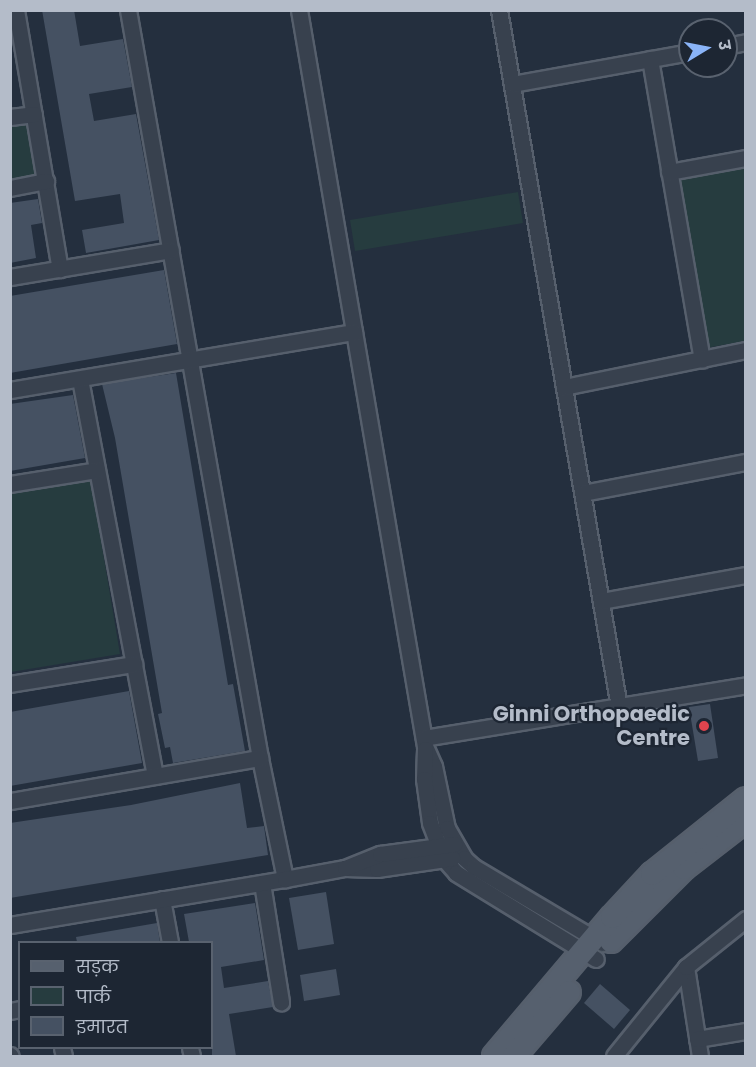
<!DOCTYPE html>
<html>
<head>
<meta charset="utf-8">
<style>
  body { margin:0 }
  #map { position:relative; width:756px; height:1067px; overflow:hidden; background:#242f3e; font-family:Poppins,"Noto Sans Devanagari",sans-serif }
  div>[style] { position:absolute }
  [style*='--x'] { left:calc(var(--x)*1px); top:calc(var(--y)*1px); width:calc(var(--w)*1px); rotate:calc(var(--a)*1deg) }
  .green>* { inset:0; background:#263c3f }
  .building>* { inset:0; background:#455162 }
  .roads { filter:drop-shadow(2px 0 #565f6c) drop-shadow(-2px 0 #565f6c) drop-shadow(0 2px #565f6c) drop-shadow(0 -2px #565f6c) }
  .minor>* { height:15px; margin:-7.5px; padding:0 7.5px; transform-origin:7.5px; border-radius:7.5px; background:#38414e }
  .primary>* { height:22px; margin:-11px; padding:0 11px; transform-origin:11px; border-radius:11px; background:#56606e }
  .dots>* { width:16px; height:16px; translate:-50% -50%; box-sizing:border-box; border:3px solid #1d2633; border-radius:50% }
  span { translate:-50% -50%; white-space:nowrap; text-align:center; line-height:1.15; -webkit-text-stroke:4.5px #1d2633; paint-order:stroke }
  .poi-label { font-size:21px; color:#b4bcc9; font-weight:700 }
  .right { translate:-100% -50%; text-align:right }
  .frame { position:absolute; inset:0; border:12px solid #b4bcc9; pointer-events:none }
  .legend { position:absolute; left:18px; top:941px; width:195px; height:108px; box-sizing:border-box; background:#1d2633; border:2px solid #59626f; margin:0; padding:8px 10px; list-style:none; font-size:18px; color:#b4bcc9 }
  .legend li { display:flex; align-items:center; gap:12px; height:30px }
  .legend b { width:30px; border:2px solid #59626f }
  .north { position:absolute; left:678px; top:18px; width:60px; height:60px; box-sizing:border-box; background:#1d2633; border:2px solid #59626f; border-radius:50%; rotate:80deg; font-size:16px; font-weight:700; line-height:24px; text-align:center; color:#b4bcc9 }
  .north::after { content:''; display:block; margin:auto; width:21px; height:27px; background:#8ab4f8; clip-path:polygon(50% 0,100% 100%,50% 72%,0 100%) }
</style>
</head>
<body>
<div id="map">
  <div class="green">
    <div style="clip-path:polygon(28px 119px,38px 174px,11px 179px,11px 122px)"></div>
    <div style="clip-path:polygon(745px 166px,745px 341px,706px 348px,677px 179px)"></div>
    <div style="clip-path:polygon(518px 192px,523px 223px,355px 251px,350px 220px)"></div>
    <div style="clip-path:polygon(91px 481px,120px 654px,11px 672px,11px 494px)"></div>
  </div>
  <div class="building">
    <div style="clip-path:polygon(42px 10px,74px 10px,80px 46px,123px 39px,132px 87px,89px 94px,94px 121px,136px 114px,159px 240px,86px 253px,82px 230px,124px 223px,120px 194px,75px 201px)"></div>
    <div style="clip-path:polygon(38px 199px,42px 223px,31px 225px,36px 258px,10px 263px,10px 203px)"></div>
    <div style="clip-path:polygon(164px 270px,177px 344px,10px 373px,10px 296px)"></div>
    <div style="clip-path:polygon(176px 373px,228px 685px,233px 684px,245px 751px,173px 763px,170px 747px,165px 748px,158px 714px,162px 713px,115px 438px,102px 384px)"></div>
    <div style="clip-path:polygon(73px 395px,85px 458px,10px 471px,10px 404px)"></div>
    <div style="clip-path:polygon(129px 691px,142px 763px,10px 786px,10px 712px)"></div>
    <div style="clip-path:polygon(710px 704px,718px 758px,698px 761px,689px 707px)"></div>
    <div style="clip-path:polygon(240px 783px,247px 828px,264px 826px,268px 855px,10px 898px,10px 823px,131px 805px)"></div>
    <div style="clip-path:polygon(326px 892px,334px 944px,298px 950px,289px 898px)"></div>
    <div style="clip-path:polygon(255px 903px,264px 960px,221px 967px,224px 988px,268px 981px,273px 1007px,229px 1014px,236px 1056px,212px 1056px,212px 942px,189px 942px,184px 914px)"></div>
    <div style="clip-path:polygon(157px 923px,160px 942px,77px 942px,76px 937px)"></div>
    <div style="clip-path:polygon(336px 969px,340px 995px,304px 1001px,300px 975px)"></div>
    <div style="clip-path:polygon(600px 984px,630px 1010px,614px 1029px,584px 1003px)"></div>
  </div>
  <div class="roads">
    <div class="minor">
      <div style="--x:16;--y:10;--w:263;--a:80.4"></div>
      <div style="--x:128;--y:10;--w:760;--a:79.99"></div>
      <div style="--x:260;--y:758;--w:124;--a:78.3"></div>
      <div style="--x:299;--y:10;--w:747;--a:80.29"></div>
      <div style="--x:425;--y:746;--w:22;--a:66"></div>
      <div style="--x:434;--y:766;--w:63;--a:78.2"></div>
      <div style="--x:447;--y:828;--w:34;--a:60"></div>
      <div style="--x:464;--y:858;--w:13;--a:42"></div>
      <div style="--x:474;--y:867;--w:149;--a:30.7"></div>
      <div style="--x:499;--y:10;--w:707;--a:80.23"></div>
      <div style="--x:726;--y:46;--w:20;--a:-11"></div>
      <div style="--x:650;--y:59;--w:305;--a:80.2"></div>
      <div style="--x:512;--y:84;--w:181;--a:-10.2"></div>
      <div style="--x:10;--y:117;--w:24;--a:-7"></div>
      <div style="--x:669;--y:172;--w:78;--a:-10.3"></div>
      <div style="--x:10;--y:188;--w:37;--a:-11"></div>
      <div style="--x:10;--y:277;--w:163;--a:-9.5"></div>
      <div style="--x:80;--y:379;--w:404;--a:79.3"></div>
      <div style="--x:564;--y:387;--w:186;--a:-11.5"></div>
      <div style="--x:10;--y:390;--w:349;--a:-9.6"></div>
      <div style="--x:10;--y:484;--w:88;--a:-9.1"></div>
      <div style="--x:583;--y:493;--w:166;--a:-10.8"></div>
      <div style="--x:601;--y:601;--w:147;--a:-10.2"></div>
      <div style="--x:10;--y:684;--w:126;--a:-9.2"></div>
      <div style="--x:424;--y:738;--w:326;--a:-9.3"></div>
      <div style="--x:425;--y:749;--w:30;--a:92"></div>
      <div style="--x:424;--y:779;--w:44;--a:82.2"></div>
      <div style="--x:430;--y:823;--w:39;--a:69"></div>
      <div style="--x:444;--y:859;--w:18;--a:49"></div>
      <div style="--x:456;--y:873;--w:164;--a:31.6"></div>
      <div style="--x:10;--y:801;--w:254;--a:-9.8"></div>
      <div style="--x:345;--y:868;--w:32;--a:2"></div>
      <div style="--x:377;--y:869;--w:76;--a:-8.3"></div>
      <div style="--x:262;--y:883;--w:121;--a:80.9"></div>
      <div style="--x:162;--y:899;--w:44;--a:79.5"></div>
      <div style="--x:10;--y:925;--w:279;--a:-9.5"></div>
      <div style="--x:285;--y:879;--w:61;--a:-10.4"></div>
      <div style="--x:345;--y:868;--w:38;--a:-22"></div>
      <div style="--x:380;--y:854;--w:75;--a:-7.7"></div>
      <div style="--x:686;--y:967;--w:90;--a:81.1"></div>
      <div style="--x:10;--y:1011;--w:10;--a:-11"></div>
      <div style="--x:697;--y:1039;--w:50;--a:-9.3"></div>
      <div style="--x:62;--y:1048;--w:8;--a:76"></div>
      <div style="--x:190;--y:1048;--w:8;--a:76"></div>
      <div style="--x:10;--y:1055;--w:1;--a:45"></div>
      <div style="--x:614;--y:1056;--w:114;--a:-51"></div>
      <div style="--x:686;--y:967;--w:77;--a:-38.7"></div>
    </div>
    <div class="primary">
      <div style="--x:611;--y:941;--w:103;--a:-45"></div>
      <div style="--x:684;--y:868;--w:78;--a:-37.7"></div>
      <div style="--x:494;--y:1056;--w:182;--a:-49.7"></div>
      <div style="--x:612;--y:917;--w:59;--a:-47.1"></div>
      <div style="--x:652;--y:874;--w:120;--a:-38.6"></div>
      <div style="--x:514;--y:1056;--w:84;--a:-49.3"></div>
    </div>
  </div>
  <div class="dots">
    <div style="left:704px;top:726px;background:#e0444e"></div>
  </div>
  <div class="poi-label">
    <span class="right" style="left:690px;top:726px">Ginni Orthopaedic<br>Centre</span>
  </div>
  <div class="frame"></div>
  <ul class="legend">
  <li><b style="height:8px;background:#56606e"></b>सड़क</li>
  <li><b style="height:16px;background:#263c3f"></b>पार्क</li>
  <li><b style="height:16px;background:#455162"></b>इमारत</li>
  </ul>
  <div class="north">उ</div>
</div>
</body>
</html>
